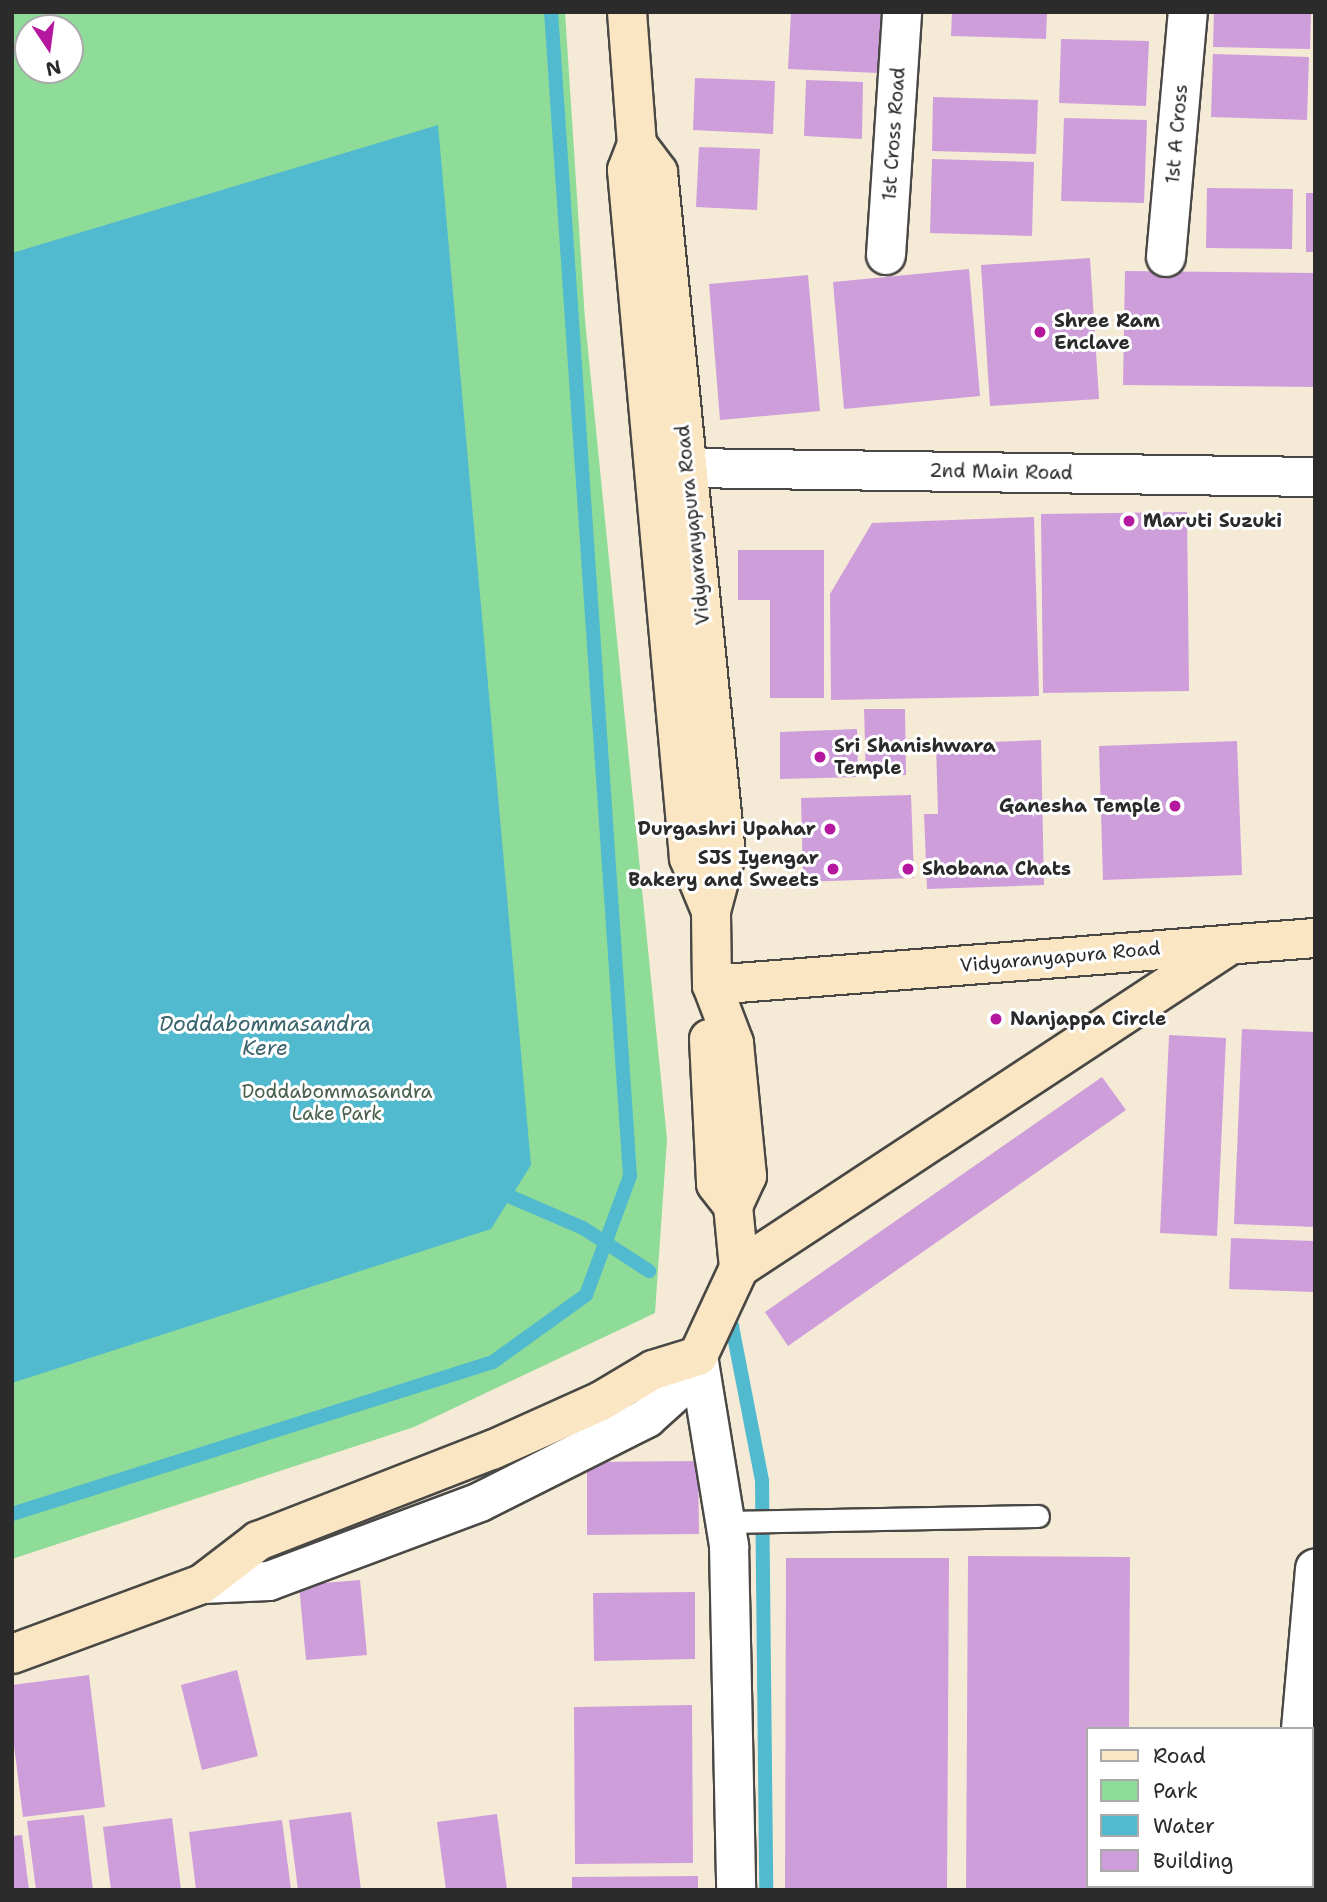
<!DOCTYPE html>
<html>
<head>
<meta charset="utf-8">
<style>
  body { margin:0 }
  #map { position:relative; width:1327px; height:1902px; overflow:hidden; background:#f5ead6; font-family:"Shantell Sans",sans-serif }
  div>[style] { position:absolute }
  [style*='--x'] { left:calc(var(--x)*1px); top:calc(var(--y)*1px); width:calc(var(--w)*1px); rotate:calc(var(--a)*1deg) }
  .built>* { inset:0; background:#dfd5f5 }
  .green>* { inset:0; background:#8fdb98 }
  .water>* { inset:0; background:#52bacf }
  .stream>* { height:14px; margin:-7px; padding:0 7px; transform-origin:7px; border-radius:7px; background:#52bacf }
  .building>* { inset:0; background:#ce9edb }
  .roads { filter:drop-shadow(2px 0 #494845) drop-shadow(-2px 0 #494845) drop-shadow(0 2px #494845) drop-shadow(0 -2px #494845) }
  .service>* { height:21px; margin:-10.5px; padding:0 10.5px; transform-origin:10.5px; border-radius:10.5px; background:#fff }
  .minor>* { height:38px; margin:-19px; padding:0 19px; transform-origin:19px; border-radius:19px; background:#fff }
  .tertiary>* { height:38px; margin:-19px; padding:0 19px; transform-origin:19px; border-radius:19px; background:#fff }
  .secondary>* { height:38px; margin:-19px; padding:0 19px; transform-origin:19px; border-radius:19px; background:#fbe6c4 }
  .dots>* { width:19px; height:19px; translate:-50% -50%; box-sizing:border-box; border:4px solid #fff; border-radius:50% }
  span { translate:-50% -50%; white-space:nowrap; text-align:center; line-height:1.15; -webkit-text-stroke:6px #fff; paint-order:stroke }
  .street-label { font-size:19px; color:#2b2b2b }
  .poi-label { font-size:19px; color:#2b2b2b; font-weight:700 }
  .left { translate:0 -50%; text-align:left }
  .right { translate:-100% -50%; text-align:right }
  .park-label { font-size:19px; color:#49604c }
  .water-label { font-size:21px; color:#3b646d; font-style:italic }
  .frame { position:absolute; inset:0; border:14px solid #2b2b2b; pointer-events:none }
  .legend { position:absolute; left:1086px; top:1727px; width:228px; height:161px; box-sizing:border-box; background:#fff; border:2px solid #aaa; margin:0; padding:9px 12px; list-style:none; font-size:21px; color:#2b2b2b }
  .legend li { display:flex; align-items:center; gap:14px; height:35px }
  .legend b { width:35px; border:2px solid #aaa }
  .north { position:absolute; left:14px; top:14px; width:70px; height:70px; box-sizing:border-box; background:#fff; border:2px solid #aaa; border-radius:50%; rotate:167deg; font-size:19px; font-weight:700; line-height:28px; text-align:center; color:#2b2b2b }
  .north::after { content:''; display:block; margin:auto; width:24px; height:32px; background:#b5179e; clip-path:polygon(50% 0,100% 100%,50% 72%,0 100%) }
</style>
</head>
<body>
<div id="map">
  <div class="built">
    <div style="clip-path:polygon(1315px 1785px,1315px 1859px,1311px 1859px,1311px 1816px)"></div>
  </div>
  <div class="green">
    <div style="clip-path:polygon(evenodd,12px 12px,565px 12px,585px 320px,667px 1139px,655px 1313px,414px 1427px,12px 1559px,12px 12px,28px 28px,70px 28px,70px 70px,28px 70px,28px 28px)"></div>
  </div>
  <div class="water">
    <div style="clip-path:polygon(438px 125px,531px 1165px,491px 1229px,12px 1383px,12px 253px)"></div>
  </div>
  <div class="stream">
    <div style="--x:511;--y:1197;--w:78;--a:23.3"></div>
    <div style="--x:583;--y:1228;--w:79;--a:33.1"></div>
    <div style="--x:724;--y:1319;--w:11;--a:41"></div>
    <div style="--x:732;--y:1326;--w:158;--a:79"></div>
    <div style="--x:762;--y:1481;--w:409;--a:89.4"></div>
    <div style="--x:12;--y:1514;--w:504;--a:-17.54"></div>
    <div style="--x:493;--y:1362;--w:115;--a:-35.8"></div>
    <div style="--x:586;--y:1295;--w:127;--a:-69.7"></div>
    <div style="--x:630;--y:1176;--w:1167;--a:-93.88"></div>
  </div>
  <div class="building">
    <div style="clip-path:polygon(791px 12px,881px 12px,878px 73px,788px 69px)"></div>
    <div style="clip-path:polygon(952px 12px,1047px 12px,1046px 39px,951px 36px)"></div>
    <div style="clip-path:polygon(1214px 12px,1311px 12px,1310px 49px,1213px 47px)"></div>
    <div style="clip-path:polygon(1061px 39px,1149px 41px,1146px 106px,1059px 103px)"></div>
    <div style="clip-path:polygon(1213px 54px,1309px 57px,1307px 120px,1211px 117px)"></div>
    <div style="clip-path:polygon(695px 78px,775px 81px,773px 134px,693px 130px)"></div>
    <div style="clip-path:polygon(806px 80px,863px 82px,862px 139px,804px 136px)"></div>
    <div style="clip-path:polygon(933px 97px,1038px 100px,1036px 154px,932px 151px)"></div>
    <div style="clip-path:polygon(1064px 118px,1147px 120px,1144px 203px,1061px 201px)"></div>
    <div style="clip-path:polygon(699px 147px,760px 149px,757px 210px,696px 207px)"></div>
    <div style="clip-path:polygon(932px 159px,1034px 162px,1032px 236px,930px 233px)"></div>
    <div style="clip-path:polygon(1207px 188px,1293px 189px,1292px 249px,1206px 248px)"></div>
    <div style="clip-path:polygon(1306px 193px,1315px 193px,1315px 252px,1306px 252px)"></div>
    <div style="clip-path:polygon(1090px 258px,1099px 399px,990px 406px,981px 265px)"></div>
    <div style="clip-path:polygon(969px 269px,980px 396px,844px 409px,833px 282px)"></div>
    <div style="clip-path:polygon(1125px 271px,1315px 273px,1315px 387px,1123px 385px)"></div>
    <div style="clip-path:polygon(808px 275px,820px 411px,720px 420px,709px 284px)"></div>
    <div style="clip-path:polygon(1187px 512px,1189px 691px,1043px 693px,1041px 514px)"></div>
    <div style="clip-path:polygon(1034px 517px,1039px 696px,831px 700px,830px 594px,872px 523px)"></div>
    <div style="clip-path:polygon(738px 550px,824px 550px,824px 698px,770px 698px,770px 600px,738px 600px)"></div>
    <div style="clip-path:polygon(864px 709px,905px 709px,906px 775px,866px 776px)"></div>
    <div style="clip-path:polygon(857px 729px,858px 777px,780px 779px,780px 732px)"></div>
    <div style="clip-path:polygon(1041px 740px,1044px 885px,927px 889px,924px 814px,938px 814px,936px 744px)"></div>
    <div style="clip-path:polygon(1237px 741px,1242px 875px,1103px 880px,1099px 746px)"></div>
    <div style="clip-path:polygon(911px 795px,914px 878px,803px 882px,801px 798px)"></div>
    <div style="clip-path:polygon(1242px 1029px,1315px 1032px,1315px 1227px,1234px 1224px)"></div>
    <div style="clip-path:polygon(1169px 1035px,1226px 1038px,1217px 1236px,1160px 1233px)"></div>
    <div style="clip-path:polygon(1102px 1077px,1126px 1110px,788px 1346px,765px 1312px)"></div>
    <div style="clip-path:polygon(1231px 1238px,1315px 1241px,1315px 1292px,1229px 1289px)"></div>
    <div style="clip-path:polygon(698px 1461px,699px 1534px,587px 1535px,587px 1462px)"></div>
    <div style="clip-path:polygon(968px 1556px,1130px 1557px,1129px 1729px,1087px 1729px,1087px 1886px,1129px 1890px,966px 1890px)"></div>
    <div style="clip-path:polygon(786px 1558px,949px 1558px,947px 1890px,785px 1890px)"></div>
    <div style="clip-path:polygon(360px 1580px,367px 1655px,306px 1660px,299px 1585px)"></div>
    <div style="clip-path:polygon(695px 1592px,695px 1659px,594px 1661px,593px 1593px)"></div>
    <div style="clip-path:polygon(237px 1670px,258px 1756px,202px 1770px,181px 1685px)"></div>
    <div style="clip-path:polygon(89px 1675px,105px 1807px,23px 1817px,12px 1730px,12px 1685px)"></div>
    <div style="clip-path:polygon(692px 1705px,693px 1863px,575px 1864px,574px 1707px)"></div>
    <div style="clip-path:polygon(351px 1812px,361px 1890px,298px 1890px,289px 1820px)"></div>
    <div style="clip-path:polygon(497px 1814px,507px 1890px,446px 1890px,437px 1822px)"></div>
    <div style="clip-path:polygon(84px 1815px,93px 1890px,36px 1890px,27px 1821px)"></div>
    <div style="clip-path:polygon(172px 1818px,181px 1890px,111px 1890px,103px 1827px)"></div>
    <div style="clip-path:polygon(282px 1820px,291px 1890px,196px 1890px,189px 1832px)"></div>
    <div style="clip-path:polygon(22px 1835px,29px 1890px,12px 1890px,12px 1836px)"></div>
    <div style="clip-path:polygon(698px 1876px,698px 1890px,572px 1890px,572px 1877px)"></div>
    <div style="clip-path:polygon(1168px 1886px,1259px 1886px,1167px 1890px)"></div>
  </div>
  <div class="roads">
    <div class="service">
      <div style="--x:726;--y:1522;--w:312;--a:-1.1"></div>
    </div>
    <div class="minor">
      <div style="--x:886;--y:255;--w:244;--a:-86.2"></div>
      <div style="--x:1166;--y:257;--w:246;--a:-84.9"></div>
      <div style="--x:687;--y:468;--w:628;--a:0.82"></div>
      <div style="--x:698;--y:1356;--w:193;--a:80.7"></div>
      <div style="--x:729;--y:1546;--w:344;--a:88.8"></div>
      <div style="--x:1311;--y:1877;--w:4;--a:0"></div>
    </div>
    <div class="tertiary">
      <div style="--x:202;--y:1584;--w:67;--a:-2.6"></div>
      <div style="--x:269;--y:1581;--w:225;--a:-20.5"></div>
      <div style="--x:480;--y:1502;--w:187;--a:-26.7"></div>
      <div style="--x:647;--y:1418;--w:40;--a:-42"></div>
      <div style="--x:677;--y:1391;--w:41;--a:-59"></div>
      <div style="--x:1301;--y:1729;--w:161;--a:-85"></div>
      <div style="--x:1287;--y:1890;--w:4;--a:-90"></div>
    </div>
    <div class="secondary">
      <div style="--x:627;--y:12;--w:132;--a:85.7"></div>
      <div style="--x:637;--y:144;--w:28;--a:111"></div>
      <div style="--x:627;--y:170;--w:691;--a:84.85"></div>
      <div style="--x:689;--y:858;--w:57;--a:67.5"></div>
      <div style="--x:712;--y:985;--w:605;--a:-4.46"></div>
      <div style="--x:709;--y:1039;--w:145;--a:87.2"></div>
      <div style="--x:716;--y:1184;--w:28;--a:52"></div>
      <div style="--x:739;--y:1268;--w:585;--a:-33.36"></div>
      <div style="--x:12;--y:1654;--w:202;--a:-20.2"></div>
      <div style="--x:202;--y:1584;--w:71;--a:-37.5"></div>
      <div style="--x:258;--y:1541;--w:251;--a:-21.3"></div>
      <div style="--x:492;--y:1450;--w:120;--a:-24.2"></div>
      <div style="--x:601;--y:1401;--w:61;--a:-30.8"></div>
      <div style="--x:653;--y:1370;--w:47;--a:-17.3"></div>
      <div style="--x:698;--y:1356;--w:97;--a:-65"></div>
      <div style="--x:739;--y:1268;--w:62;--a:-95.5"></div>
      <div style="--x:733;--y:1206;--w:33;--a:-65"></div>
      <div style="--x:747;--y:1176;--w:134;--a:-95.6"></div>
      <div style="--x:734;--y:1043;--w:62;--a:-110.8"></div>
      <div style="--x:712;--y:985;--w:74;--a:-90.8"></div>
      <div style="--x:711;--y:911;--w:58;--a:-75"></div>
      <div style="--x:726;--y:855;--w:686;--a:-95.69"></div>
      <div style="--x:658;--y:172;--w:35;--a:-127"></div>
    </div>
  </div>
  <div class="dots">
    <div style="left:1040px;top:332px;background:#b5179e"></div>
    <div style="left:1129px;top:521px;background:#b5179e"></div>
    <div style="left:820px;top:757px;background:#b5179e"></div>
    <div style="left:1175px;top:806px;background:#b5179e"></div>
    <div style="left:830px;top:829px;background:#b5179e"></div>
    <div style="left:833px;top:869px;background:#b5179e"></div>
    <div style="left:908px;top:869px;background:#b5179e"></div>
    <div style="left:996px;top:1019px;background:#b5179e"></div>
  </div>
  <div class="street-label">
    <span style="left:894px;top:134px;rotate:-86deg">1st Cross Road</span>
    <span style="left:1177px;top:134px;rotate:-85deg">1st A Cross</span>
    <span style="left:1001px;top:472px;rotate:1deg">2nd Main Road</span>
    <span style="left:693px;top:525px;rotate:-96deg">Vidyaranyapura Road</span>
    <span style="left:1060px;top:957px;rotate:-5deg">Vidyaranyapura Road</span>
  </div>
  <div class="poi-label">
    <span class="left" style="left:1054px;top:332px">Shree Ram<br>Enclave</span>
    <span class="left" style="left:1143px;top:521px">Maruti Suzuki</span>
    <span class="left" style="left:834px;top:757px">Sri Shanishwara<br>Temple</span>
    <span class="right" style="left:1161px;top:806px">Ganesha Temple</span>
    <span class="right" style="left:816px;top:829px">Durgashri Upahar</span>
    <span class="right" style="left:819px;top:869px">SJS Iyengar<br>Bakery and Sweets</span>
    <span class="left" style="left:922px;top:869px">Shobana Chats</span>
    <span class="left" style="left:1010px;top:1019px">Nanjappa Circle</span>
  </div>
  <div class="park-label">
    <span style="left:337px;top:1103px">Doddabommasandra<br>Lake Park</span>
  </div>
  <div class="water-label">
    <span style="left:265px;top:1036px">Doddabommasandra<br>Kere</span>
  </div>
  <div class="frame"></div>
  <ul class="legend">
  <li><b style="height:9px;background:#fbe6c4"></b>Road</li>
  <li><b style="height:19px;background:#8fdb98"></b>Park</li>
  <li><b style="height:19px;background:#52bacf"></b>Water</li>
  <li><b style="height:19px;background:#ce9edb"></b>Building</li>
  </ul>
  <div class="north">N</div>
</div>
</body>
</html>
